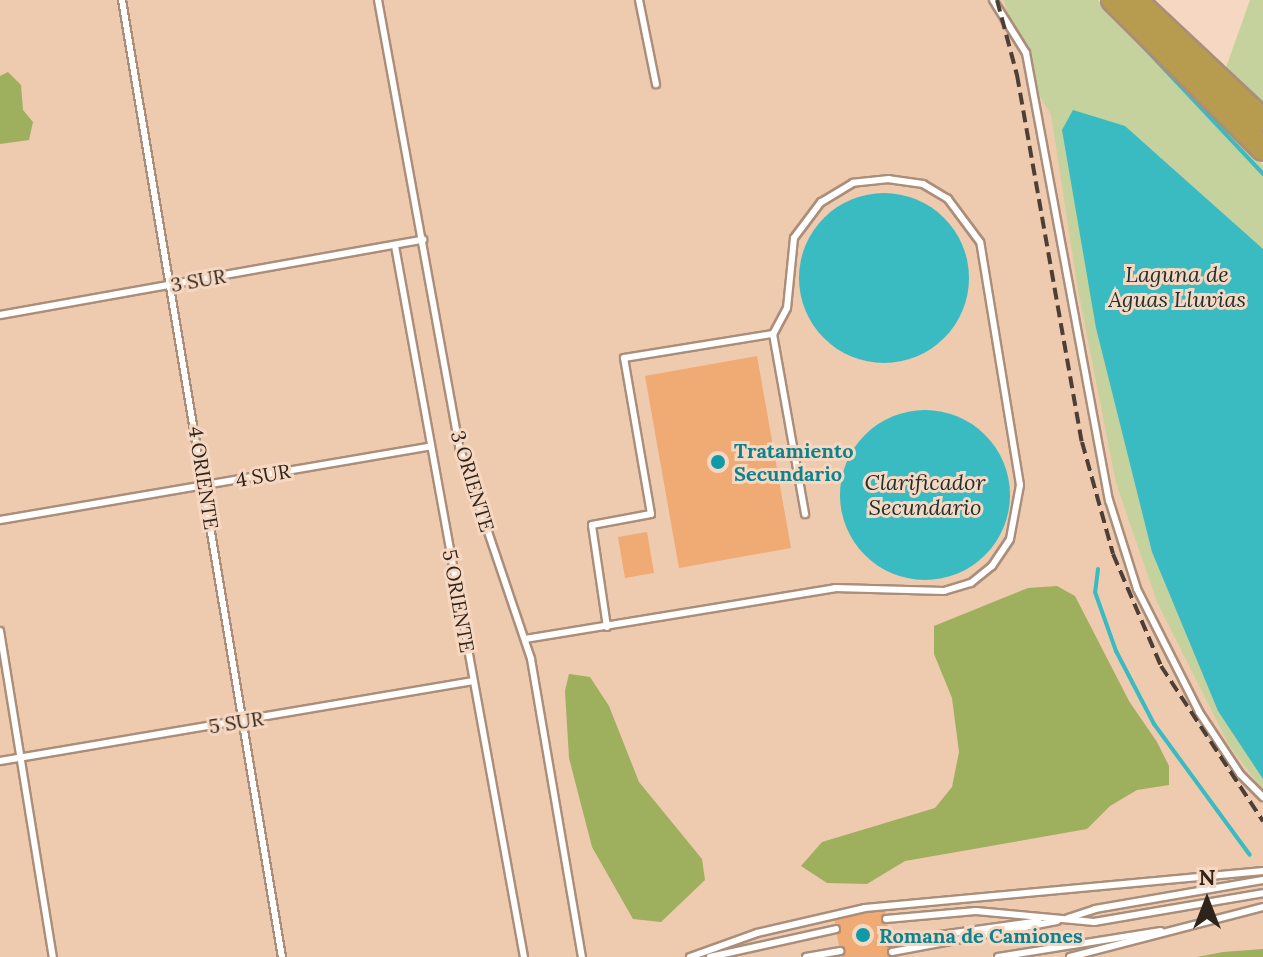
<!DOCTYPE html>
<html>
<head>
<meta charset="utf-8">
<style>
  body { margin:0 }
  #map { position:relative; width:1263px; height:957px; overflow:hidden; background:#f6d8c2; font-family:Lora,serif }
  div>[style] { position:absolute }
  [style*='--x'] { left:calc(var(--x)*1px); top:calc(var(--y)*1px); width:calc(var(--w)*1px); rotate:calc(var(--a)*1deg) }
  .built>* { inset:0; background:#eecaaf }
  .green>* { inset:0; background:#c6d29d }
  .forest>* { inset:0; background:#9eaf5d }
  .water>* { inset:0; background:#3abac1 }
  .round { border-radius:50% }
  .stream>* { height:4px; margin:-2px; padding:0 2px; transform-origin:2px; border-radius:2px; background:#3abac1 }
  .building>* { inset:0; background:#f0aa74 }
  .roads { filter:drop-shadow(2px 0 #ab8e7a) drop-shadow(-2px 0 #ab8e7a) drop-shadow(0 2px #ab8e7a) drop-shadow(0 -2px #ab8e7a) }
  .service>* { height:6px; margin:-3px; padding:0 3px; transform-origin:3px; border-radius:3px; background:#fff }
  .trunk>* { height:22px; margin:-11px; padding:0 11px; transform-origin:11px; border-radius:11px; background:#b79c50 }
  .rail>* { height:4px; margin-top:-2px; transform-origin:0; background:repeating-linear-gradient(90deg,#4d3f35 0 12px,transparent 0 18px) }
  .dots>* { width:22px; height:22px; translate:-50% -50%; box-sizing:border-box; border:4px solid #f6d8c2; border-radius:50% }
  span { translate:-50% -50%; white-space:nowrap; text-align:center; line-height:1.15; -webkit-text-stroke:6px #f6d8c2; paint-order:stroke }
  .street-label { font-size:20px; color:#2f241c }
  .culture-label { font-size:20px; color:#0d838f; font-weight:700 }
  .left { translate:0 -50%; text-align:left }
  .water-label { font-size:22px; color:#1b3132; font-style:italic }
  .north { position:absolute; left:1167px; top:861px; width:80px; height:80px; -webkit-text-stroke:6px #f6d8c2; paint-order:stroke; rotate:0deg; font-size:22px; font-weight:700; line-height:32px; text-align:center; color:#2f241c }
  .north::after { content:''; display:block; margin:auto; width:28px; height:36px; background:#2f241c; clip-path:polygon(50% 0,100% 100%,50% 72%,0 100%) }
</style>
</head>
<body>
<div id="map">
  <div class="built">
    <div style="clip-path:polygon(0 0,1067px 0,1263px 191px,1263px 957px,0 957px)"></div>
  </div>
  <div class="green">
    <div style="clip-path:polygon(1004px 0,1098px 0,1263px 165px,1263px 249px,1125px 126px,1062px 130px,1152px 552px,1218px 711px,1263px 779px,1263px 790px,1230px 747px,1157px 602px,1116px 483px,1078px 290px,1051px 115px,1025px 71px)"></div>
    <div style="clip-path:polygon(1250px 0,1263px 0,1263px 105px,1225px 70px)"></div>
  </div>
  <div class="forest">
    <div style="clip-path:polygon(8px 72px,21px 85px,23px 110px,33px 122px,29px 140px,0 144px,0 76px)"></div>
    <div style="clip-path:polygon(1057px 586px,1075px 596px,1129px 701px,1157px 742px,1169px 766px,1169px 785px,1137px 790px,1110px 806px,1087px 829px,905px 861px,867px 884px,827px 883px,801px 866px,822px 842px,935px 808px,952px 787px,959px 752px,952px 698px,934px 654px,934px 626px,1028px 588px)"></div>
    <div style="clip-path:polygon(569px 674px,590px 677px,609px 706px,639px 782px,702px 859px,705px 880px,661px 922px,633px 919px,592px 847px,569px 758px,565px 691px)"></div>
    <div style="clip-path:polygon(1263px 949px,1263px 957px,1197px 957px,1223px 952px)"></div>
  </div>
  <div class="water">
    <div style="clip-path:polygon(1073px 110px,1125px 126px,1263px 249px,1263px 779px,1218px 711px,1152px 552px,1096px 328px,1062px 130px)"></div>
    <div class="round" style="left:799px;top:193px;width:170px;height:170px"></div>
    <div class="round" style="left:840px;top:410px;width:170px;height:170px"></div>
  </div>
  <div class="stream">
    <div style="--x:1120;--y:22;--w:209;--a:46.7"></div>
    <div style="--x:1098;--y:569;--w:23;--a:97"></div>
    <div style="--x:1095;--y:592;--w:63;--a:70.4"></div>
    <div style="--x:1116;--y:651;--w:82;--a:62.5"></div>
    <div style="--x:1154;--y:724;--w:162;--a:53.8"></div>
  </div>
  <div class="building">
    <div style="clip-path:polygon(757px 356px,791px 548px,679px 568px,645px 376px)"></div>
    <div style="clip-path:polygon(647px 532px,654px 573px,625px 578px,618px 537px)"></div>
    <div style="clip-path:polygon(885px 910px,893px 957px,841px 957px,834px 918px)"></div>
  </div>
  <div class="roads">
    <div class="service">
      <div style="--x:122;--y:0;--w:970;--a:80.51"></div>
      <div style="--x:378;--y:0;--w:456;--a:79.7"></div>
      <div style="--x:460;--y:449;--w:222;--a:71.3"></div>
      <div style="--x:531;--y:659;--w:302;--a:80.3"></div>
      <div style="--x:639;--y:0;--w:86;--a:78.6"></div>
      <div style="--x:993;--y:0;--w:62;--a:58.1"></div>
      <div style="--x:1026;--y:53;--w:455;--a:79.5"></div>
      <div style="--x:1109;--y:500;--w:93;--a:72.5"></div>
      <div style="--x:1137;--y:589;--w:138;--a:63.2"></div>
      <div style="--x:1199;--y:712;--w:74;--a:56.5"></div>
      <div style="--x:1240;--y:774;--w:33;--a:45"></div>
      <div style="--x:395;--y:246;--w:723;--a:79.72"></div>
      <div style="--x:0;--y:315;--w:430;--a:-10.1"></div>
      <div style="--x:0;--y:520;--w:437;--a:-9.7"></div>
      <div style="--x:607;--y:627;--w:103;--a:-98.4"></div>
      <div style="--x:592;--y:525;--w:60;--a:-10.6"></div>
      <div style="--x:651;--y:514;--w:158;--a:-99.8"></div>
      <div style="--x:624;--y:358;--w:151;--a:-9.2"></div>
      <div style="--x:773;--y:334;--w:183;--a:79.9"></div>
      <div style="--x:0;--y:631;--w:330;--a:80.8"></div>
      <div style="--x:525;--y:639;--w:314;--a:-9.3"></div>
      <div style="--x:835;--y:588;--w:109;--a:1.6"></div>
      <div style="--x:944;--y:591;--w:28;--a:-17"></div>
      <div style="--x:971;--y:583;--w:27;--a:-39"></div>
      <div style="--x:992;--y:566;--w:32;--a:-56"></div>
      <div style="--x:1010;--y:539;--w:55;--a:-79.5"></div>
      <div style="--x:1020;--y:485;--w:246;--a:-99.3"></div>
      <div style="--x:980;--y:242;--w:54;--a:-126.7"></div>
      <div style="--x:948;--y:199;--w:29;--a:-149"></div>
      <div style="--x:923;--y:184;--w:34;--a:-172"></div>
      <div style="--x:889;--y:179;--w:36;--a:174"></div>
      <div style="--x:853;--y:183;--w:37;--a:149"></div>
      <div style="--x:821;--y:202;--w:45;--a:126.9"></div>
      <div style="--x:794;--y:238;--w:70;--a:95.7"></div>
      <div style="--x:787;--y:308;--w:30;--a:118"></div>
      <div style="--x:0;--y:761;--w:480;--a:-9.6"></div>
      <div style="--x:1068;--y:918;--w:28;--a:-18"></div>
      <div style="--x:1095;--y:909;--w:170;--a:-9.8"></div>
      <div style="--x:886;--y:919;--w:90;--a:-5.1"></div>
      <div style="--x:976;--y:911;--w:119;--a:5.3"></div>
      <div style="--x:1094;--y:922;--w:171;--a:-9.7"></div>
      <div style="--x:890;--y:942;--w:150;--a:-8"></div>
      <div style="--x:892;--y:952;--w:168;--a:-10.6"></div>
      <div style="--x:690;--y:957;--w:71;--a:-19.7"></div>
      <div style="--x:757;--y:933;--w:111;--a:-13"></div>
      <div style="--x:865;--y:908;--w:400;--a:-5.3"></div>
      <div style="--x:710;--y:957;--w:129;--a:-12.5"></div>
      <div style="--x:806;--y:957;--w:35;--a:-10"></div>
      <div style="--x:998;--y:957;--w:165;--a:-9.1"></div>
      <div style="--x:1070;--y:957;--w:199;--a:-14.5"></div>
    </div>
    <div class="trunk">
      <div style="--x:1113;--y:0;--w:211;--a:44.8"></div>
      <div style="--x:1135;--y:0;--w:175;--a:43.2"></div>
    </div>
  </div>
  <div class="rail">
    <div style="--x:997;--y:0;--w:78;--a:75.1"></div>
    <div style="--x:1017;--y:75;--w:373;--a:80"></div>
    <div style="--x:1082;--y:442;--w:116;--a:74.5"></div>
    <div style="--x:1113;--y:554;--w:122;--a:66.8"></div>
    <div style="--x:1161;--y:666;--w:186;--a:56.7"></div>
  </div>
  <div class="dots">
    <div style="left:718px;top:462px;background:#0f9aa8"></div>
    <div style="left:863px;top:935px;background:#0f9aa8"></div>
  </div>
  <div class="street-label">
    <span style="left:198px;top:280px;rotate:-10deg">3 SUR</span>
    <span style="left:263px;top:475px;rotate:-10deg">4 SUR</span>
    <span style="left:204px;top:478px;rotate:81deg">4 ORIENTE</span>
    <span style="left:473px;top:481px;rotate:73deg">3 ORIENTE</span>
    <span style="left:459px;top:601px;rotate:80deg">5 ORIENTE</span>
    <span style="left:236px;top:722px;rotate:-9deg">5 SUR</span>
  </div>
  <div class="culture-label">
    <span class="left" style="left:734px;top:462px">Tratamiento<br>Secundario</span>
    <span class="left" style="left:879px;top:935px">Romana de Camiones</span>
  </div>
  <div class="water-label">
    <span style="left:1177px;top:287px">Laguna de<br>Aguas Lluvias</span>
    <span style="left:925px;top:495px">Clarificador<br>Secundario</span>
  </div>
  <div class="north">N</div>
</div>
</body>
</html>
